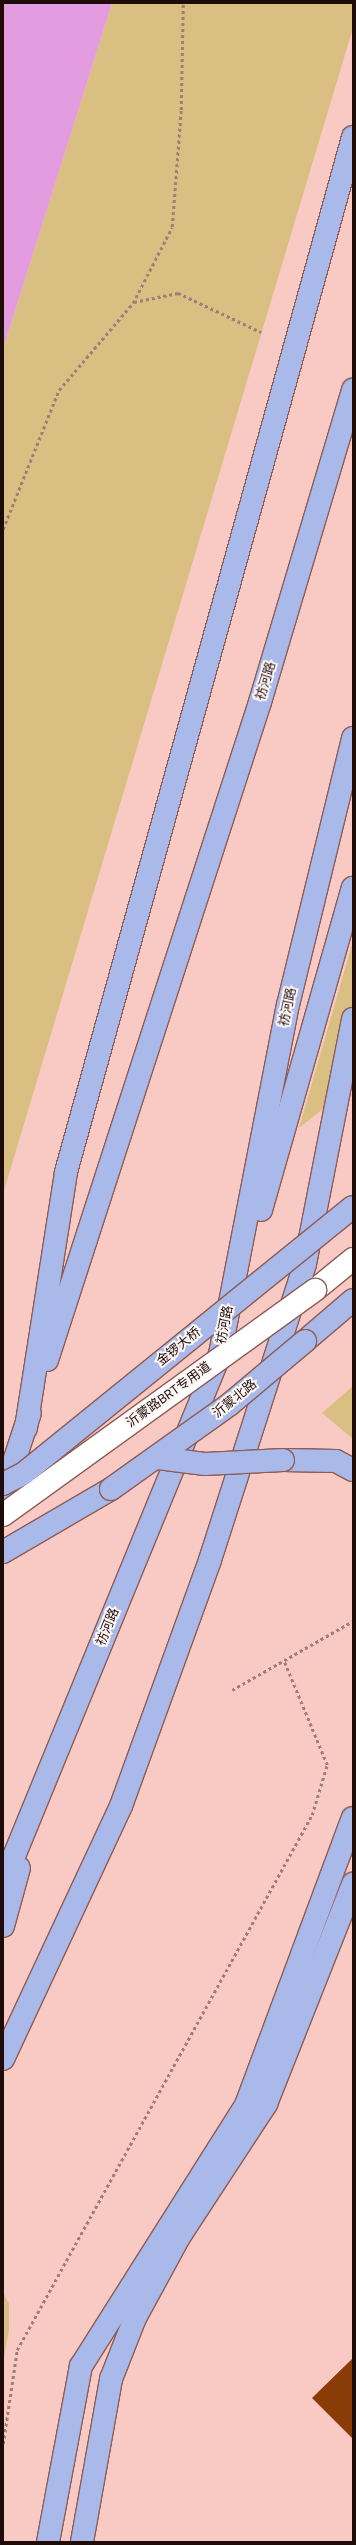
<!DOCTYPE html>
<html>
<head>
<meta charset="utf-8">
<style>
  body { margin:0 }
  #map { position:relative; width:356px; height:2545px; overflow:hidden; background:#f9cac3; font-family:"DM Sans","Noto Sans SC",sans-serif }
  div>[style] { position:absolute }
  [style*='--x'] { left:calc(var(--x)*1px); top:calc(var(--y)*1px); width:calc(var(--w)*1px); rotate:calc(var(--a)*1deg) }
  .green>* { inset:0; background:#d9bf81 }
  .water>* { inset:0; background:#e29cdf }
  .building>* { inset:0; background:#893c05 }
  .path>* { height:2.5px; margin-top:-1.25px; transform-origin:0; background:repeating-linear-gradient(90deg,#a17d78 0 3px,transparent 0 6px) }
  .roads { filter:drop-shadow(1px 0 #8d5b55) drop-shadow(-1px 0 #8d5b55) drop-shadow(0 1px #8d5b55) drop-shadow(0 -1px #8d5b55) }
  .minor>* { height:22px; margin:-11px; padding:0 11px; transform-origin:11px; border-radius:11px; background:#fff }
  .major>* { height:22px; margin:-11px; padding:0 11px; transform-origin:11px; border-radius:11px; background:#a9b9e9 }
  .bridges { filter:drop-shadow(1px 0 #8d5b55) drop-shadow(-1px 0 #8d5b55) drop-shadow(0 1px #8d5b55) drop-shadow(0 -1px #8d5b55) }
  .minor-bridge>* { height:22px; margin:-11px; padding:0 11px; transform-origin:11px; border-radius:11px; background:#fff }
  .major-bridge>* { height:22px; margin:-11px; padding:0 11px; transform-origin:11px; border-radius:11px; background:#a9b9e9 }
  span { translate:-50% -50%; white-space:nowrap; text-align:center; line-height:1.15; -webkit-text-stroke:4px #fcf6f5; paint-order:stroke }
  .street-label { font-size:13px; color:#1f0c09 }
  .frame { position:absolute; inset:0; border:4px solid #1f0c09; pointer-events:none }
</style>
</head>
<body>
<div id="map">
  <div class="green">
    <div style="clip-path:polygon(112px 3px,353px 3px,353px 28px,3px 1194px,3px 349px)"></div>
    <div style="clip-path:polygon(353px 941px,353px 1085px,299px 1128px)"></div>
    <div style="clip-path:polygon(353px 1386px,353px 1439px,322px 1413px)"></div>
    <div style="clip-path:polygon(3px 2292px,9px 2304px,9px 2330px,3px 2363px)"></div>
  </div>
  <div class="water">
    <div style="clip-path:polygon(3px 3px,112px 3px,3px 349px)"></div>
  </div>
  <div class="building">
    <div style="clip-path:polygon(353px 2358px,353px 2439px,312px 2398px)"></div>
  </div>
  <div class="path">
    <div style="--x:134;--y:302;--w:45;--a:-11.6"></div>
    <div style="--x:178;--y:293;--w:92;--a:25.2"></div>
    <div style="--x:3;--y:529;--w:150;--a:-68.1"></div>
    <div style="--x:59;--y:390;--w:114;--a:-49.6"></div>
    <div style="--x:133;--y:303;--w:85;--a:-62.8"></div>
    <div style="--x:172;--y:227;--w:117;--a:-85.6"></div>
    <div style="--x:181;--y:110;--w:107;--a:-88.9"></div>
    <div style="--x:232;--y:1690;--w:139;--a:-29.7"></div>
    <div style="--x:3;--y:2444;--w:95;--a:-81.5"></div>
    <div style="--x:17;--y:2350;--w:611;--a:-61.13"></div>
    <div style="--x:312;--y:1815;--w:52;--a:-73.3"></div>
    <div style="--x:327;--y:1765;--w:113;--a:-112.5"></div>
  </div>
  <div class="roads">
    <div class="minor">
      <div style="--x:315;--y:1290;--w:49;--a:-39.2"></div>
    </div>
    <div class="major">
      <div style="--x:261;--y:1210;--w:335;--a:-74.1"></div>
      <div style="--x:305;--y:1341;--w:63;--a:-40.5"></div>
      <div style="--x:47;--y:1360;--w:692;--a:-72.06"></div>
      <div style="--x:260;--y:702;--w:326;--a:-73.4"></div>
      <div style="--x:26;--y:1428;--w:259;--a:-81.1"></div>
      <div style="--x:66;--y:1172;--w:1074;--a:-74.5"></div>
      <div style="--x:283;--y:1460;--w:53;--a:1.1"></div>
      <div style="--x:336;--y:1461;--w:19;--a:28"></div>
      <div style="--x:3;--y:1495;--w:86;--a:-71.8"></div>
      <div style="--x:3;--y:1552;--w:125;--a:-30.3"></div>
      <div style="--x:3;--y:1883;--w:572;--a:-67.7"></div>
      <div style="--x:220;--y:1354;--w:356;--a:-79"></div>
      <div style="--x:288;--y:1005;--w:275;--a:-76.3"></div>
      <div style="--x:3;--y:1926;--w:60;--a:-74.6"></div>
      <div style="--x:3;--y:2059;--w:279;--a:-65"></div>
      <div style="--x:121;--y:1806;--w:262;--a:-70.1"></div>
      <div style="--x:210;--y:1560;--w:311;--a:-72.2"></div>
      <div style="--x:305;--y:1264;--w:250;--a:-78.9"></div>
      <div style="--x:48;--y:2542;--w:179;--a:-79.4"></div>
      <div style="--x:81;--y:2366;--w:309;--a:-57.7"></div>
      <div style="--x:246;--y:2105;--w:306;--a:-69.6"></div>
      <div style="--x:82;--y:2542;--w:166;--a:-79.9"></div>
      <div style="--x:111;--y:2379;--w:66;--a:-68.5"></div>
      <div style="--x:135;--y:2318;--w:92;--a:-61.5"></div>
      <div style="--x:179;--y:2237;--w:159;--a:-56.8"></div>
      <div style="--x:266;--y:2104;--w:237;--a:-68.4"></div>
    </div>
  </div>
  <div class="bridges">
    <div class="minor-bridge">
      <div style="--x:3;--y:1515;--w:385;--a:-35.8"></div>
    </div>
    <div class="major-bridge">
      <div style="--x:158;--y:1458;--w:47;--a:7.3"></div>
      <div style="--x:205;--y:1464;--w:78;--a:-2.9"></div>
      <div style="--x:3;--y:1484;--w:22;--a:-27"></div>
      <div style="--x:23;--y:1474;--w:424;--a:-39"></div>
      <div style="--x:111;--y:1489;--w:146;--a:-35.5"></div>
      <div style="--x:230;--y:1404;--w:98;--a:-40"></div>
    </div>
  </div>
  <div class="street-label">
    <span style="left:266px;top:681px;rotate:-73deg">祊河路</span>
    <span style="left:288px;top:1007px;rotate:-78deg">祊河路</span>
    <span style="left:225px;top:1325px;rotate:-79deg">祊河路</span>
    <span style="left:179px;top:1347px;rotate:-39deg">金锣大桥</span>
    <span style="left:169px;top:1395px;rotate:-36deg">沂蒙路BRT专用道</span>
    <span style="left:235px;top:1399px;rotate:-39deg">沂蒙北路</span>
    <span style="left:108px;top:1627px;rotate:-68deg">祊河路</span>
  </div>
  <div class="frame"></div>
</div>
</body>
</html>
